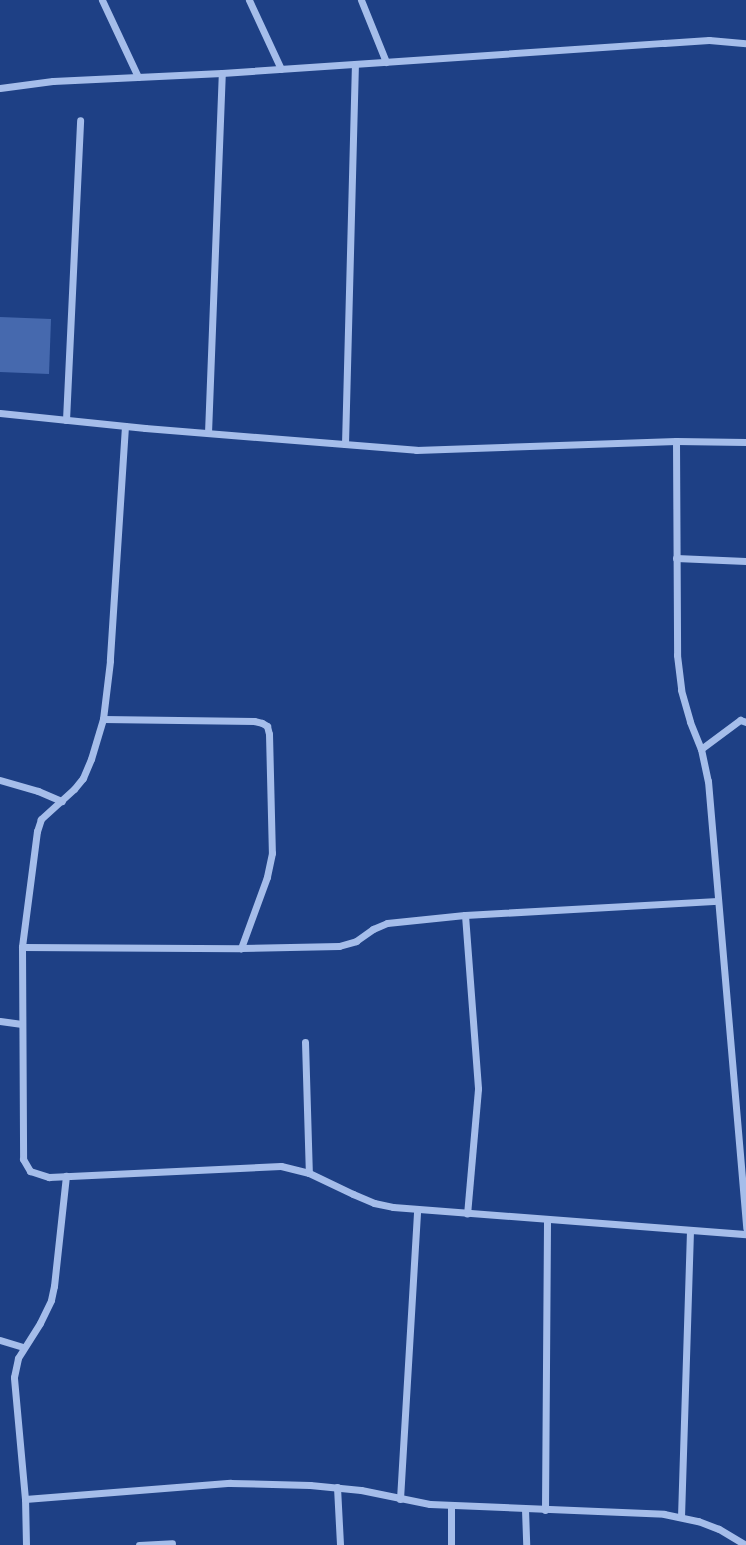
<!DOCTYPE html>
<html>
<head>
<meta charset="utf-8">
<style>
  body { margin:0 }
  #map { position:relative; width:746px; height:1545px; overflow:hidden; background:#1e4085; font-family:"Nunito Sans",sans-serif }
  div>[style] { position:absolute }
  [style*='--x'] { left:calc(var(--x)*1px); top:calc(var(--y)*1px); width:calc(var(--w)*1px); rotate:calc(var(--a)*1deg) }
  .building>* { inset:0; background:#4669ae }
  .minor>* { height:7px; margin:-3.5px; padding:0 3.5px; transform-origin:3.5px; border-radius:3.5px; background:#a5bdea }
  span { translate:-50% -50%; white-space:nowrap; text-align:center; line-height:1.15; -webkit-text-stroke:4px #1e4085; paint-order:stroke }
</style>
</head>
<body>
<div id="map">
  <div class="building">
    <div style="clip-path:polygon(0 317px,51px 319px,49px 374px,0 372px)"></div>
  </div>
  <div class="minor">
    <div style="--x:102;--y:0;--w:85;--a:64.9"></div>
    <div style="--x:249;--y:0;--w:76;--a:65.1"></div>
    <div style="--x:361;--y:0;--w:67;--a:68"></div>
    <div style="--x:0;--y:88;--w:53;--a:-7.5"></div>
    <div style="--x:53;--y:81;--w:169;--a:-2.7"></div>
    <div style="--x:222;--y:73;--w:443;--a:-3.9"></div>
    <div style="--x:664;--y:43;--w:45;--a:-3.8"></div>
    <div style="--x:709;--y:40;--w:37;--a:5"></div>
    <div style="--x:0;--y:413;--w:146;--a:5.9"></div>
    <div style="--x:145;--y:428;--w:272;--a:4.6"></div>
    <div style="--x:416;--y:450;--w:260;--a:-2"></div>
    <div style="--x:676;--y:441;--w:70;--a:0.8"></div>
    <div style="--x:66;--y:420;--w:300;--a:-87.3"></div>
    <div style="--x:125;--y:426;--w:235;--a:93.7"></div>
    <div style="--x:110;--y:661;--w:58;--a:96.9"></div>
    <div style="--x:103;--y:719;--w:42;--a:106.7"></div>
    <div style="--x:91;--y:759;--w:21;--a:113"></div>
    <div style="--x:83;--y:778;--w:14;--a:129"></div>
    <div style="--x:74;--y:789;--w:45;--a:137.7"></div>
    <div style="--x:41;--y:819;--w:13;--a:108"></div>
    <div style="--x:37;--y:831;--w:117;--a:97.4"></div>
    <div style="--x:22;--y:947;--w:212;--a:89.7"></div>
    <div style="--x:23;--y:1159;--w:14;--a:60"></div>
    <div style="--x:30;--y:1171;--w:20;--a:18"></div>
    <div style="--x:49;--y:1177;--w:232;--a:-2.7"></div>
    <div style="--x:281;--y:1166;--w:29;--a:14"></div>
    <div style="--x:309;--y:1173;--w:49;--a:25.5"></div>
    <div style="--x:353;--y:1194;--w:23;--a:23"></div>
    <div style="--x:374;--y:1203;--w:19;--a:12"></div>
    <div style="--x:393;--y:1207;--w:354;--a:4.4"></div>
    <div style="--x:208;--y:433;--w:360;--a:-87.8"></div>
    <div style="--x:676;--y:441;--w:214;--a:89.7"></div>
    <div style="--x:677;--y:655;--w:35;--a:83"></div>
    <div style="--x:681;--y:690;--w:33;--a:74"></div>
    <div style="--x:690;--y:722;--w:29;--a:68"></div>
    <div style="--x:701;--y:749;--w:33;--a:78"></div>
    <div style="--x:708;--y:781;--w:449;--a:85.1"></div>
    <div style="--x:345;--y:444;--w:380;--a:-88.5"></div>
    <div style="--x:676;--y:558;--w:70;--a:2.5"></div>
    <div style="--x:103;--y:719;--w:151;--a:0.8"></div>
    <div style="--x:254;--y:721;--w:8;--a:14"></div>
    <div style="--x:262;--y:723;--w:6;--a:31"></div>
    <div style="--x:267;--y:726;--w:8;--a:76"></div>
    <div style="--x:269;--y:734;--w:119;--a:88.6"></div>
    <div style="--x:272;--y:853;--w:25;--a:102"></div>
    <div style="--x:267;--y:877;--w:76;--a:110.1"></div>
    <div style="--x:701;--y:749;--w:49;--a:-36.6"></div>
    <div style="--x:740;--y:720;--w:6;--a:18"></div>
    <div style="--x:0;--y:780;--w:40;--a:16"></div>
    <div style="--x:38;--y:791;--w:26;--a:23"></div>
    <div style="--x:465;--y:915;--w:174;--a:85.7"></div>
    <div style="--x:478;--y:1089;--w:125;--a:95"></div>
    <div style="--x:22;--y:947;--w:219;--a:0.3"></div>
    <div style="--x:241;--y:948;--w:98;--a:-1.2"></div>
    <div style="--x:339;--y:946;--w:18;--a:-16"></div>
    <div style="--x:356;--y:941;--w:21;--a:-35"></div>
    <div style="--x:373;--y:929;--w:15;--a:-23"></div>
    <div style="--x:387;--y:923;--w:78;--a:-5.9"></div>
    <div style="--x:465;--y:915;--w:253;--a:-3.2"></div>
    <div style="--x:0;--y:1021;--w:22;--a:8"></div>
    <div style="--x:305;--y:1042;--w:131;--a:88.3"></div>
    <div style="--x:0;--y:1340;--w:24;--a:17"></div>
    <div style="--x:337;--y:1487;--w:58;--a:87"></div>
    <div style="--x:25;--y:1499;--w:206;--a:-4.5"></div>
    <div style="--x:230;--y:1483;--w:80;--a:1.4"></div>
    <div style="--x:310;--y:1485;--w:51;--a:5.6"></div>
    <div style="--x:361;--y:1490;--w:70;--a:11.5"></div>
    <div style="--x:430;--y:1504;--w:234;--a:2.4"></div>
    <div style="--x:664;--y:1514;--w:35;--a:12"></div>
    <div style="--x:698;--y:1521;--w:22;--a:21"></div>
    <div style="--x:719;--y:1529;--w:31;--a:31"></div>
    <div style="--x:400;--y:1499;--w:289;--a:-86.6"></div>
    <div style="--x:451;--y:1505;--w:40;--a:90"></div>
    <div style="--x:525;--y:1509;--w:36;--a:88"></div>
    <div style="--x:545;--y:1510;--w:290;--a:-89.6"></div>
    <div style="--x:681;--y:1517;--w:287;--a:-88.2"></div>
    <div style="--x:26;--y:1545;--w:46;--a:-91.2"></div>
    <div style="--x:25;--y:1499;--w:122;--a:-95.2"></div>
    <div style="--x:14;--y:1377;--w:19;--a:-78"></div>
    <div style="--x:18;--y:1358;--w:41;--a:-57.8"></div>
    <div style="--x:40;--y:1323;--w:25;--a:-64"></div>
    <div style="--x:51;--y:1300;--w:14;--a:-78"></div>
    <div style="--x:54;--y:1286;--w:111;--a:-83.8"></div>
    <div style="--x:139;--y:1545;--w:33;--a:-3"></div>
  </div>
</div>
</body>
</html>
